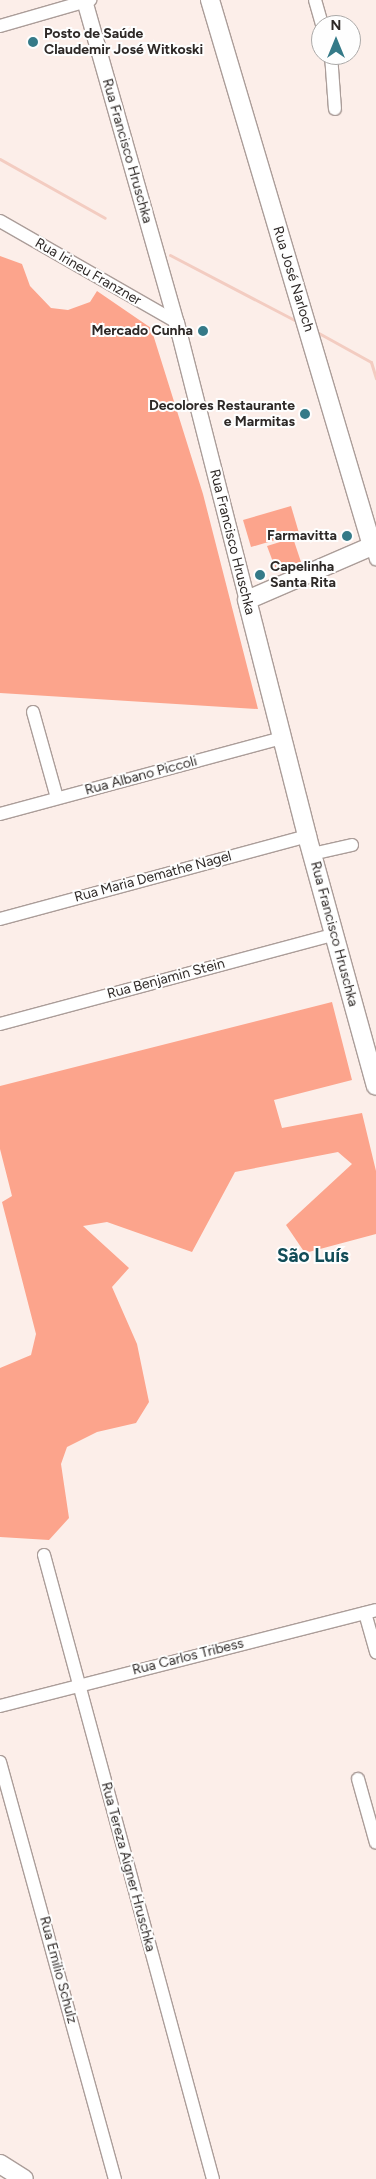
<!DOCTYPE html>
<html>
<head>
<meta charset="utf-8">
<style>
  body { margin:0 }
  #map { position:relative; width:376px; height:2179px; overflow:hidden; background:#fceee9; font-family:Figtree,sans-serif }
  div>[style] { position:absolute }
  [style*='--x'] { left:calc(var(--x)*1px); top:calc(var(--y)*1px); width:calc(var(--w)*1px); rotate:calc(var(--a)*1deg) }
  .green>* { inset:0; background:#fca48c }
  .stream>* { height:3px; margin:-1.5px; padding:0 1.5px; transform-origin:1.5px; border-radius:1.5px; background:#f3ccc1 }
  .roads { filter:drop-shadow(1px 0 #ab9d99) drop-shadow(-1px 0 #ab9d99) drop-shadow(0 1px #ab9d99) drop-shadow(0 -1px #ab9d99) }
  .minor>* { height:12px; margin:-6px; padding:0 6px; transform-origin:6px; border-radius:6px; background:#fff }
  .tertiary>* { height:15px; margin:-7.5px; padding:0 7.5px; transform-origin:7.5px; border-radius:7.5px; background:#fff }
  .secondary>* { height:18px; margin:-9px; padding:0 9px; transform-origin:9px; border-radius:9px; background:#fff }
  .dots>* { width:14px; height:14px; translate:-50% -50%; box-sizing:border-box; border:2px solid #fefefe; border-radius:50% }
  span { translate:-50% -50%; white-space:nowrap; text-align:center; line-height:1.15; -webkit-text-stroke:4px #fefefe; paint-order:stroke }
  .poi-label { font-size:14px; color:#2e2927; font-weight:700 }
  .left { translate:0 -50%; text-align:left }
  .right { translate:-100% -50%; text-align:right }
  .street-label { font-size:14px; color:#2e2927 }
  .district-label { font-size:19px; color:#114c57; font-weight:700 }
  .north { position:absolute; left:311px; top:15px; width:50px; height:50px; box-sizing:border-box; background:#fefefe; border:1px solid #aba9a8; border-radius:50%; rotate:0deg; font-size:14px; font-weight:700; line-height:20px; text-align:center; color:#2e2927 }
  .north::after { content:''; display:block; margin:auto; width:18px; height:22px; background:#357a88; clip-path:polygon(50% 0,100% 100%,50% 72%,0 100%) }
</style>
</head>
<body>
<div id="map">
  <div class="green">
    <div style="clip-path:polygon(0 256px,22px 264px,30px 286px,51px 308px,68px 310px,90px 302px,97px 291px,151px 328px,203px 494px,258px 709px,0 693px)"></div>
    <div style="clip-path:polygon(291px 506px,299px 533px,251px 547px,243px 520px)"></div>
    <div style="clip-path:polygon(293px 538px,301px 562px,276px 570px,267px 546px)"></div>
    <div style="clip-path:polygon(332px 1002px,352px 1080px,274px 1100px,282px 1128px,362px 1113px,376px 1171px,376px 1234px,305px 1253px,286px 1225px,352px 1164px,338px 1152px,235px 1172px,192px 1252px,107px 1222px,83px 1226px,129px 1268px,112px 1287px,137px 1344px,149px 1402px,136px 1423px,97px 1432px,67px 1447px,61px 1464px,69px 1518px,49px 1540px,0 1537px,0 1368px,31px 1355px,36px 1334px,2px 1202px,12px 1196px,0 1149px,0 1086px)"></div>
  </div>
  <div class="stream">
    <div style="--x:0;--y:159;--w:120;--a:29.3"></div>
    <div style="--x:170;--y:255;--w:142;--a:27.6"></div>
    <div style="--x:315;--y:331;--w:64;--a:29"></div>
    <div style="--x:371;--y:362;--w:17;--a:73"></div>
  </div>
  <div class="roads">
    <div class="minor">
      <div style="--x:315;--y:0;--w:26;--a:74"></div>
      <div style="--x:0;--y:26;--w:94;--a:-16.1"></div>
      <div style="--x:331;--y:55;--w:54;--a:85.8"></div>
      <div style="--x:0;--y:221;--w:203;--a:29.8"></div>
      <div style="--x:372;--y:546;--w:14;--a:73"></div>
      <div style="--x:33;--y:712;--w:89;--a:74.4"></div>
      <div style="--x:0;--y:814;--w:291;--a:-15.1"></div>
      <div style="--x:312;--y:854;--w:41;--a:-12.7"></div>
      <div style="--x:0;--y:919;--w:318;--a:-15.1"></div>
      <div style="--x:0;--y:1024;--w:345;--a:-15"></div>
      <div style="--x:44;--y:1555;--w:646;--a:74.85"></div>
      <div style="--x:365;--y:1613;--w:41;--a:74.2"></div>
      <div style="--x:0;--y:1706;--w:388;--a:-14.3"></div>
      <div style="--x:0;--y:1762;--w:433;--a:74.6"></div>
      <div style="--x:358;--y:1779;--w:66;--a:74.3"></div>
    </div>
    <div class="tertiary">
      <div style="--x:84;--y:0;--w:335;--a:74.1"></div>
      <div style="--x:176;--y:322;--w:287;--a:75.7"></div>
    </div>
    <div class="secondary">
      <div style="--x:210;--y:0;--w:570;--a:73.47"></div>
      <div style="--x:372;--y:546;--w:136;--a:156.6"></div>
      <div style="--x:247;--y:600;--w:244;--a:75.7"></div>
      <div style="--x:307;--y:836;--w:259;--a:74.6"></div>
      <div style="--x:0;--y:2164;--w:28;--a:32"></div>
    </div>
  </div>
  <div class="dots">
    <div style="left:33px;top:42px;background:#357a88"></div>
    <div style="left:203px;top:331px;background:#357a88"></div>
    <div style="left:305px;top:414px;background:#357a88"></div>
    <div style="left:347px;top:536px;background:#357a88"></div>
    <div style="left:260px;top:575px;background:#357a88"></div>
  </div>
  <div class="poi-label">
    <span class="left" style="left:44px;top:42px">Posto de Saúde<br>Claudemir José Witkoski</span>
    <span class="right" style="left:193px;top:331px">Mercado Cunha</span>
    <span class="right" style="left:295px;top:414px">Decolores Restaurante<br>e Marmitas</span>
    <span class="right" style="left:337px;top:536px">Farmavitta</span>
    <span class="left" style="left:270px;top:575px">Capelinha<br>Santa Rita</span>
  </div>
  <div class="street-label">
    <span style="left:127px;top:151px;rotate:74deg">Rua Francisco Hruschka</span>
    <span style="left:88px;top:272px;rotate:30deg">Rua Irineu Franzner</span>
    <span style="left:293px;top:279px;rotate:73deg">Rua José Narloch</span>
    <span style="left:232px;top:542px;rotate:76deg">Rua Francisco Hruschka</span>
    <span style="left:141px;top:776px;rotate:-15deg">Rua Albano Piccoli</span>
    <span style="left:153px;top:877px;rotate:-15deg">Rua Maria Demathe Nagel</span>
    <span style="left:334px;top:934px;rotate:75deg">Rua Francisco Hruschka</span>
    <span style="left:166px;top:979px;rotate:-15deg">Rua Benjamin Stein</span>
    <span style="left:188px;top:1657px;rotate:-14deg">Rua Carlos Tribess</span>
    <span style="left:128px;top:1867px;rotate:75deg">Rua Tereza Aigner Hruschka</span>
    <span style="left:58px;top:1970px;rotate:75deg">Rua Emilio Schulz</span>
  </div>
  <div class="district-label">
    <span style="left:313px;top:1256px">São Luís</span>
  </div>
  <div class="north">N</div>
</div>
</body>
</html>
